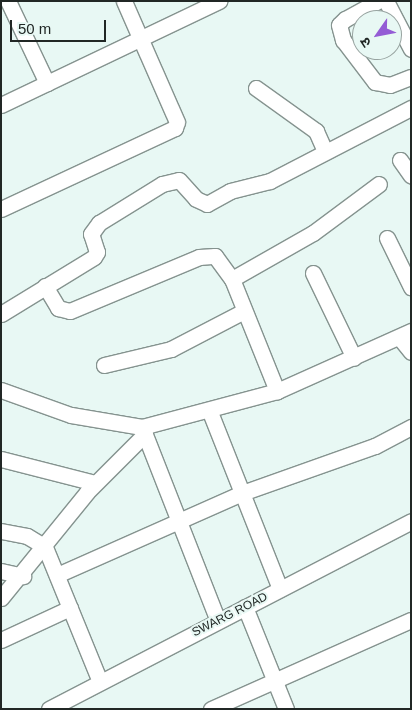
<!DOCTYPE html>
<html>
<head>
<meta charset="utf-8">
<style>
  body { margin:0 }
  #map { position:relative; width:412px; height:710px; overflow:hidden; background:#e8f8f4; font-family:Helvetica,"Noto Sans Devanagari",sans-serif }
  div>[style] { position:absolute }
  [style*='--x'] { left:calc(var(--x)*1px); top:calc(var(--y)*1px); width:calc(var(--w)*1px); rotate:calc(var(--a)*1deg) }
  .roads { filter:drop-shadow(1px 0 #85938f) drop-shadow(-1px 0 #85938f) drop-shadow(0 1px #85938f) drop-shadow(0 -1px #85938f) }
  .minor>* { height:15px; margin:-7.5px; padding:0 7.5px; transform-origin:7.5px; border-radius:7.5px; background:#fff }
  span { translate:-50% -50%; white-space:nowrap; text-align:center; line-height:1.15; -webkit-text-stroke:4px #e8f8f4; paint-order:stroke }
  .street-label { font-size:12px; color:#212725 }
  .frame { position:absolute; inset:0; border:2px solid #212725; pointer-events:none }
  .north { position:absolute; left:352px; top:10px; width:50px; height:50px; box-sizing:border-box; background:#e8f8f4; border:1px solid #98a4a1; border-radius:50%; rotate:237deg; font-size:14px; font-weight:700; line-height:20px; text-align:center; color:#212725 }
  .north::after { content:''; display:block; margin:auto; width:18px; height:22px; background:#945cd5; clip-path:polygon(50% 0,100% 100%,50% 72%,0 100%) }
  .scale { position:absolute; left:10px; top:20px; width:96px; height:22px; box-sizing:border-box; border:2px solid #212725; border-top:0; padding-left:6px; font-size:15px; line-height:18px; white-space:nowrap; color:#212725; -webkit-text-stroke:4px #e8f8f4; paint-order:stroke }
</style>
</head>
<body>
<div id="map">
  <div class="roads">
    <div class="minor">
      <div style="--x:8;--y:1;--w:91;--a:64.6"></div>
      <div style="--x:378;--y:1;--w:38;--a:151"></div>
      <div style="--x:345;--y:19;--w:8;--a:135"></div>
      <div style="--x:339;--y:25;--w:16;--a:75"></div>
      <div style="--x:343;--y:40;--w:53;--a:52.7"></div>
      <div style="--x:375;--y:82;--w:15;--a:11"></div>
      <div style="--x:390;--y:85;--w:22;--a:-21"></div>
      <div style="--x:386;--y:1;--w:54;--a:62.5"></div>
      <div style="--x:256;--y:88;--w:74;--a:35.6"></div>
      <div style="--x:316;--y:131;--w:22;--a:66"></div>
      <div style="--x:1;--y:105;--w:242;--a:-25.5"></div>
      <div style="--x:400;--y:160;--w:19;--a:55"></div>
      <div style="--x:1;--y:209;--w:192;--a:-25"></div>
      <div style="--x:175;--y:128;--w:6;--a:-72"></div>
      <div style="--x:177;--y:122;--w:132;--a:-113.7"></div>
      <div style="--x:387;--y:238;--w:55;--a:63.9"></div>
      <div style="--x:313;--y:273;--w:94;--a:64.2"></div>
      <div style="--x:232;--y:279;--w:93;--a:-29.6"></div>
      <div style="--x:313;--y:233;--w:82;--a:-36.6"></div>
      <div style="--x:45;--y:286;--w:26;--a:59"></div>
      <div style="--x:58;--y:308;--w:12;--a:14"></div>
      <div style="--x:70;--y:311;--w:140;--a:-22.7"></div>
      <div style="--x:199;--y:257;--w:16;--a:-4"></div>
      <div style="--x:215;--y:256;--w:29;--a:54"></div>
      <div style="--x:232;--y:279;--w:121;--a:68.1"></div>
      <div style="--x:1;--y:314;--w:109;--a:-31.5"></div>
      <div style="--x:94;--y:257;--w:6;--a:-59"></div>
      <div style="--x:97;--y:252;--w:19;--a:-108"></div>
      <div style="--x:91;--y:234;--w:14;--a:-54"></div>
      <div style="--x:99;--y:223;--w:74;--a:-31.8"></div>
      <div style="--x:162;--y:184;--w:17;--a:-13"></div>
      <div style="--x:179;--y:180;--w:25;--a:48"></div>
      <div style="--x:196;--y:199;--w:12;--a:24"></div>
      <div style="--x:207;--y:204;--w:26;--a:-29"></div>
      <div style="--x:230;--y:191;--w:41;--a:-14"></div>
      <div style="--x:270;--y:181;--w:159;--a:-27.4"></div>
      <div style="--x:399;--y:337;--w:19;--a:51"></div>
      <div style="--x:104;--y:365;--w:69;--a:-13.4"></div>
      <div style="--x:171;--y:349;--w:82;--a:-27.5"></div>
      <div style="--x:1;--y:390;--w:74;--a:19.7"></div>
      <div style="--x:71;--y:415;--w:72;--a:9.6"></div>
      <div style="--x:142;--y:427;--w:140;--a:-14.9"></div>
      <div style="--x:277;--y:391;--w:147;--a:-24.1"></div>
      <div style="--x:210;--y:412;--w:190;--a:68.4"></div>
      <div style="--x:142;--y:427;--w:208;--a:68.6"></div>
      <div style="--x:1;--y:459;--w:97;--a:14.3"></div>
      <div style="--x:1;--y:531;--w:26;--a:11"></div>
      <div style="--x:27;--y:536;--w:21;--a:31"></div>
      <div style="--x:45;--y:547;--w:146;--a:67.8"></div>
      <div style="--x:1;--y:571;--w:23;--a:13"></div>
      <div style="--x:57;--y:575;--w:202;--a:-23.9"></div>
      <div style="--x:242;--y:493;--w:141;--a:-19.5"></div>
      <div style="--x:375;--y:446;--w:41;--a:-27.8"></div>
      <div style="--x:1;--y:598;--w:136;--a:-50.9"></div>
      <div style="--x:87;--y:492;--w:82;--a:-45"></div>
      <div style="--x:245;--y:607;--w:110;--a:68.1"></div>
      <div style="--x:1;--y:640;--w:76;--a:-24.9"></div>
      <div style="--x:49;--y:709;--w:408;--a:-27.4"></div>
      <div style="--x:211;--y:709;--w:219;--a:-24"></div>
    </div>
  </div>
  <div class="street-label">
    <span style="left:230px;top:615px;rotate:-27deg">SWARG ROAD</span>
  </div>
  <div class="frame"></div>
  <div class="north">उ</div>
  <div class="scale">50 m</div>
</div>
</body>
</html>
